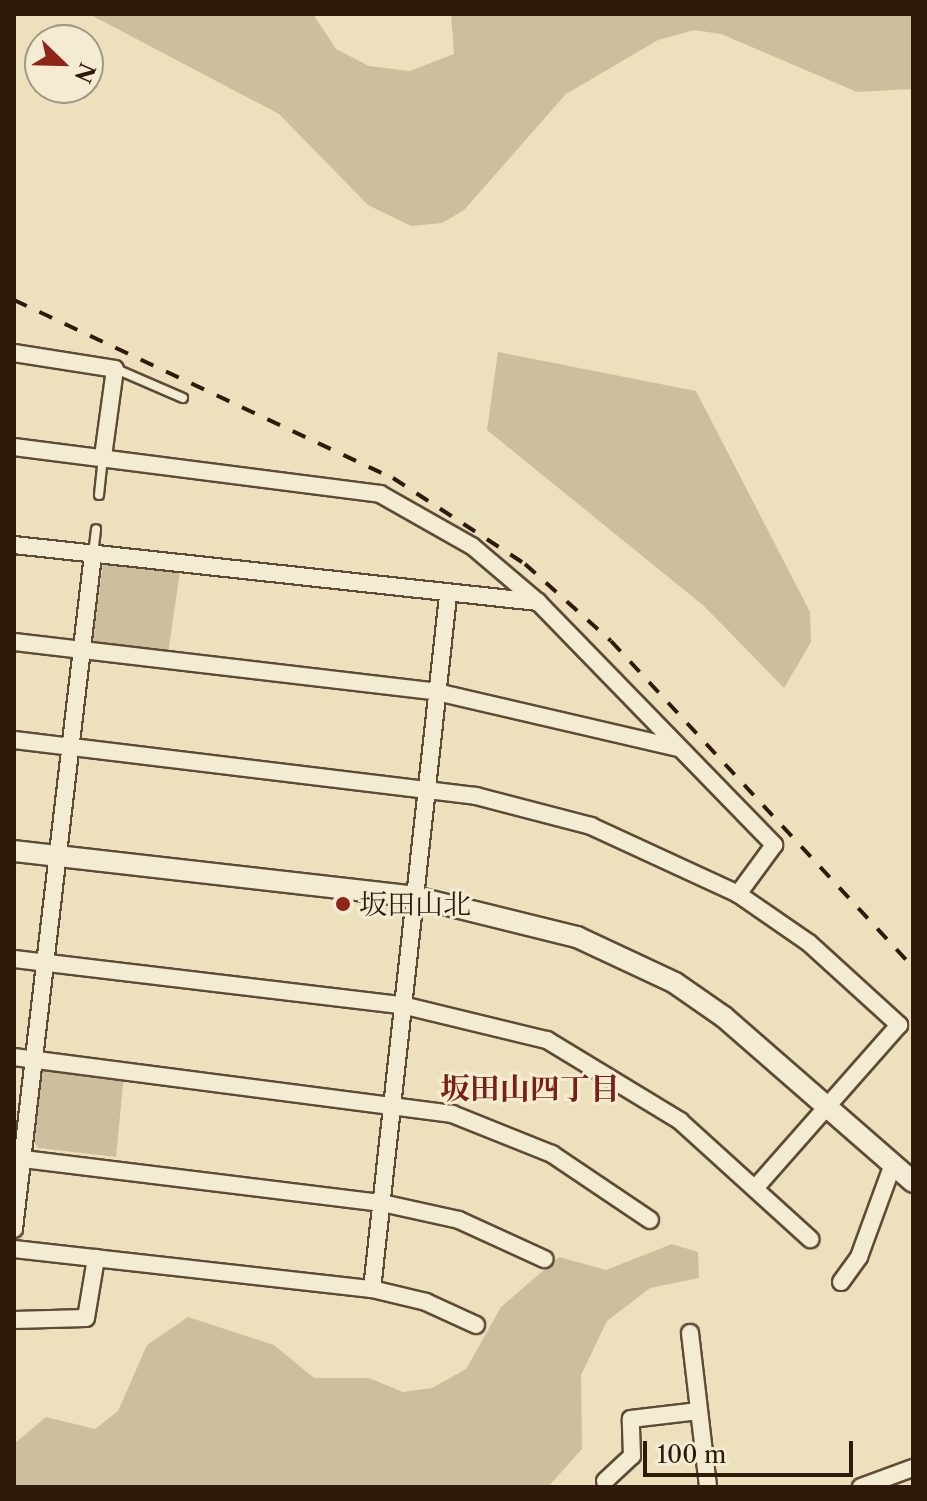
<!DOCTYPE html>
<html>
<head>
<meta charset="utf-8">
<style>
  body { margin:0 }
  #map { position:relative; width:927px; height:1501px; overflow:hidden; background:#ece1bc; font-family:"Libre Caslon Text","Noto Serif JP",serif }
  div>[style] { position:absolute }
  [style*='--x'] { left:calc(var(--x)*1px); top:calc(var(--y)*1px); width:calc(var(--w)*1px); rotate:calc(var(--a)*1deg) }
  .green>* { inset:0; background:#ccbf9e }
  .roads { filter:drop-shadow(2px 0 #5e4b36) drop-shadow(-2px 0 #5e4b36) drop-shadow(0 2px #5e4b36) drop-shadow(0 -2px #5e4b36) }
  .service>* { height:8px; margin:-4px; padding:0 4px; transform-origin:4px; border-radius:4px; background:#f3ecd3 }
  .minor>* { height:16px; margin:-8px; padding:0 8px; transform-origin:8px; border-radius:8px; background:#f3ecd3 }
  .tertiary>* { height:20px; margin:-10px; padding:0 10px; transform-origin:10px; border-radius:10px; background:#f3ecd3 }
  .rail>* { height:4px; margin-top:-2px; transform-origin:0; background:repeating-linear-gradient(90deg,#2e190a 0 14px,transparent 0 28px) }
  .dots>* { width:22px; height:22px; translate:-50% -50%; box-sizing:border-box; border:4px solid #f3ecd3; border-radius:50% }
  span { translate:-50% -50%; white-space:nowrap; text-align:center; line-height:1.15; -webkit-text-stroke:6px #f3ecd3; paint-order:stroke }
  .poi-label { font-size:28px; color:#2e190a }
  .left { translate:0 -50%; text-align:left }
  .neighbourhood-label { font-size:30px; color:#7a1f14; font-weight:700 }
  .frame { position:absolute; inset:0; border:16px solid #2e190a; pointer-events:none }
  .north { position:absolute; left:24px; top:24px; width:80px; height:80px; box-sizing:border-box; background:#f3ecd3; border:2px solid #a49883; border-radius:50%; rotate:113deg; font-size:22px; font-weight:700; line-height:32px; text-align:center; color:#2e190a }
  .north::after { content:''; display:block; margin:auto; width:28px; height:36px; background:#8f2418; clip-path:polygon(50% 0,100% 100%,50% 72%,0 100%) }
  .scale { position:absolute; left:643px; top:1441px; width:210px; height:36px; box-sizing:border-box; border:4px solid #2e190a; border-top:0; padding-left:10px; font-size:24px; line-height:28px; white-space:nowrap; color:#2e190a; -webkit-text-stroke:6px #f3ecd3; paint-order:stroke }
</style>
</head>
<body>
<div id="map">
  <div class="green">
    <div style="clip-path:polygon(89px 14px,313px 14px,336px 49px,369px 66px,410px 71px,454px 54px,451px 14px,913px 14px,913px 89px,857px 92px,721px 34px,694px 30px,658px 40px,566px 94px,464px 210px,442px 223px,411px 226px,368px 205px,279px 114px)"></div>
    <div style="clip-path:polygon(498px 352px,696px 391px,810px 612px,811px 642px,784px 688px,704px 606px,487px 430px)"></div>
    <div style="clip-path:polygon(103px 563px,180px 571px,168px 654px,93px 641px)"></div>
    <div style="clip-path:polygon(50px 1065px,124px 1074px,116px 1157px,38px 1148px,32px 1138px,39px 1073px)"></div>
    <div style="clip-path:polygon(672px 1244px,698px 1252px,699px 1278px,650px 1288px,607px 1321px,581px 1375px,582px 1449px,548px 1487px,14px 1487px,14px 1444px,46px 1417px,95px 1429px,118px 1411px,147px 1345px,188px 1317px,274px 1345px,314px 1378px,369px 1378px,403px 1392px,432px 1388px,466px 1369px,501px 1307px,559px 1257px,606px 1270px)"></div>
  </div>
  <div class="roads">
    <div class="service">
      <div style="--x:116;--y:369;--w:73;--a:23.4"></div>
      <div style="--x:99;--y:495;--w:37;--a:-84"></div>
      <div style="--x:93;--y:554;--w:25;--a:-83"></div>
    </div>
    <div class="minor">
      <div style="--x:14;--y:353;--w:102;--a:9"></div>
      <div style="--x:115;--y:369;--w:89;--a:97.8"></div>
      <div style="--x:14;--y:447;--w:369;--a:7.3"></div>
      <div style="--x:380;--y:494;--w:106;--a:29.5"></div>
      <div style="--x:472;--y:546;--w:87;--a:40.3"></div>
      <div style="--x:538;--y:602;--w:339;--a:45.8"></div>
      <div style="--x:774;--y:845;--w:61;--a:126.3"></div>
      <div style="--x:14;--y:545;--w:527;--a:6.21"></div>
      <div style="--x:14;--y:642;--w:426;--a:6.7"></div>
      <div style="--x:437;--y:692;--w:246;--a:13.1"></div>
      <div style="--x:14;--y:740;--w:465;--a:6.9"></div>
      <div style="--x:476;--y:796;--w:119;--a:14.6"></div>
      <div style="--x:591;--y:826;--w:162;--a:24.8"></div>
      <div style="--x:738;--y:894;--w:86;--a:34.6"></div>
      <div style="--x:809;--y:943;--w:122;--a:42.3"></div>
      <div style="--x:899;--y:1025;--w:216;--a:131.4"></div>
      <div style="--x:14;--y:959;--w:391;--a:6.8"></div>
      <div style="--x:402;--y:1005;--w:149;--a:13.6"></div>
      <div style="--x:547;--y:1040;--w:156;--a:31.3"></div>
      <div style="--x:680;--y:1121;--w:176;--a:42.2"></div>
      <div style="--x:14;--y:1057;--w:442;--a:7.4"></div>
      <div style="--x:452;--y:1114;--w:108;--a:21.8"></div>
      <div style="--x:552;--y:1154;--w:118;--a:34"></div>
      <div style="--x:15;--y:1158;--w:370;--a:7"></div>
      <div style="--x:382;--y:1203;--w:79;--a:12.4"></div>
      <div style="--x:459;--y:1220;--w:94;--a:24.6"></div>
      <div style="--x:14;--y:1229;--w:680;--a:-83.32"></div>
      <div style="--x:14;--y:1249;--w:360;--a:6.4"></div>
      <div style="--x:372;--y:1289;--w:56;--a:13.5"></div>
      <div style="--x:426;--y:1302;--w:55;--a:24.7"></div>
      <div style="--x:841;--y:1282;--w:31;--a:-54"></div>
      <div style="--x:859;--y:1257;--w:99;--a:-69.9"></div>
      <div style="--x:372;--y:1289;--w:697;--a:-83.74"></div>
      <div style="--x:14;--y:1320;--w:72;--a:-1.6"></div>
      <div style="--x:86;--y:1318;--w:61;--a:-80.5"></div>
      <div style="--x:690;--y:1333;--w:155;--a:83.3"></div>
      <div style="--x:605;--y:1481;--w:37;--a:-43"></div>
      <div style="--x:632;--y:1456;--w:37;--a:-92"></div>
      <div style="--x:631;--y:1419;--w:68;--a:-6.7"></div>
      <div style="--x:861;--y:1487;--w:55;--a:-20.1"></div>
    </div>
    <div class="tertiary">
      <div style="--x:14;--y:851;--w:404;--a:6.5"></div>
      <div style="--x:415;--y:897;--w:167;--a:13.9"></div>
      <div style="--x:577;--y:937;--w:108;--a:25.1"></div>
      <div style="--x:675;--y:983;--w:60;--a:34.8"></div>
      <div style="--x:724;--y:1017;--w:251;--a:41.1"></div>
    </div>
  </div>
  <div class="rail">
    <div style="--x:14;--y:300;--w:419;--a:25.2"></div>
    <div style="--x:393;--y:478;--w:158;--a:33.1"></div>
    <div style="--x:525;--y:564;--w:115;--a:41.8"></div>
    <div style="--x:611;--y:641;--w:444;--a:47.2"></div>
  </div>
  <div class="dots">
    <div style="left:343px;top:904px;background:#8f2418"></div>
  </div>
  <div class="poi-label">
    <span class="left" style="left:359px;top:904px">坂田山北</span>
  </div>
  <div class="neighbourhood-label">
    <span style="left:530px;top:1089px">坂田山四丁目</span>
  </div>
  <div class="frame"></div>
  <div class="north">N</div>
  <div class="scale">100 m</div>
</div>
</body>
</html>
